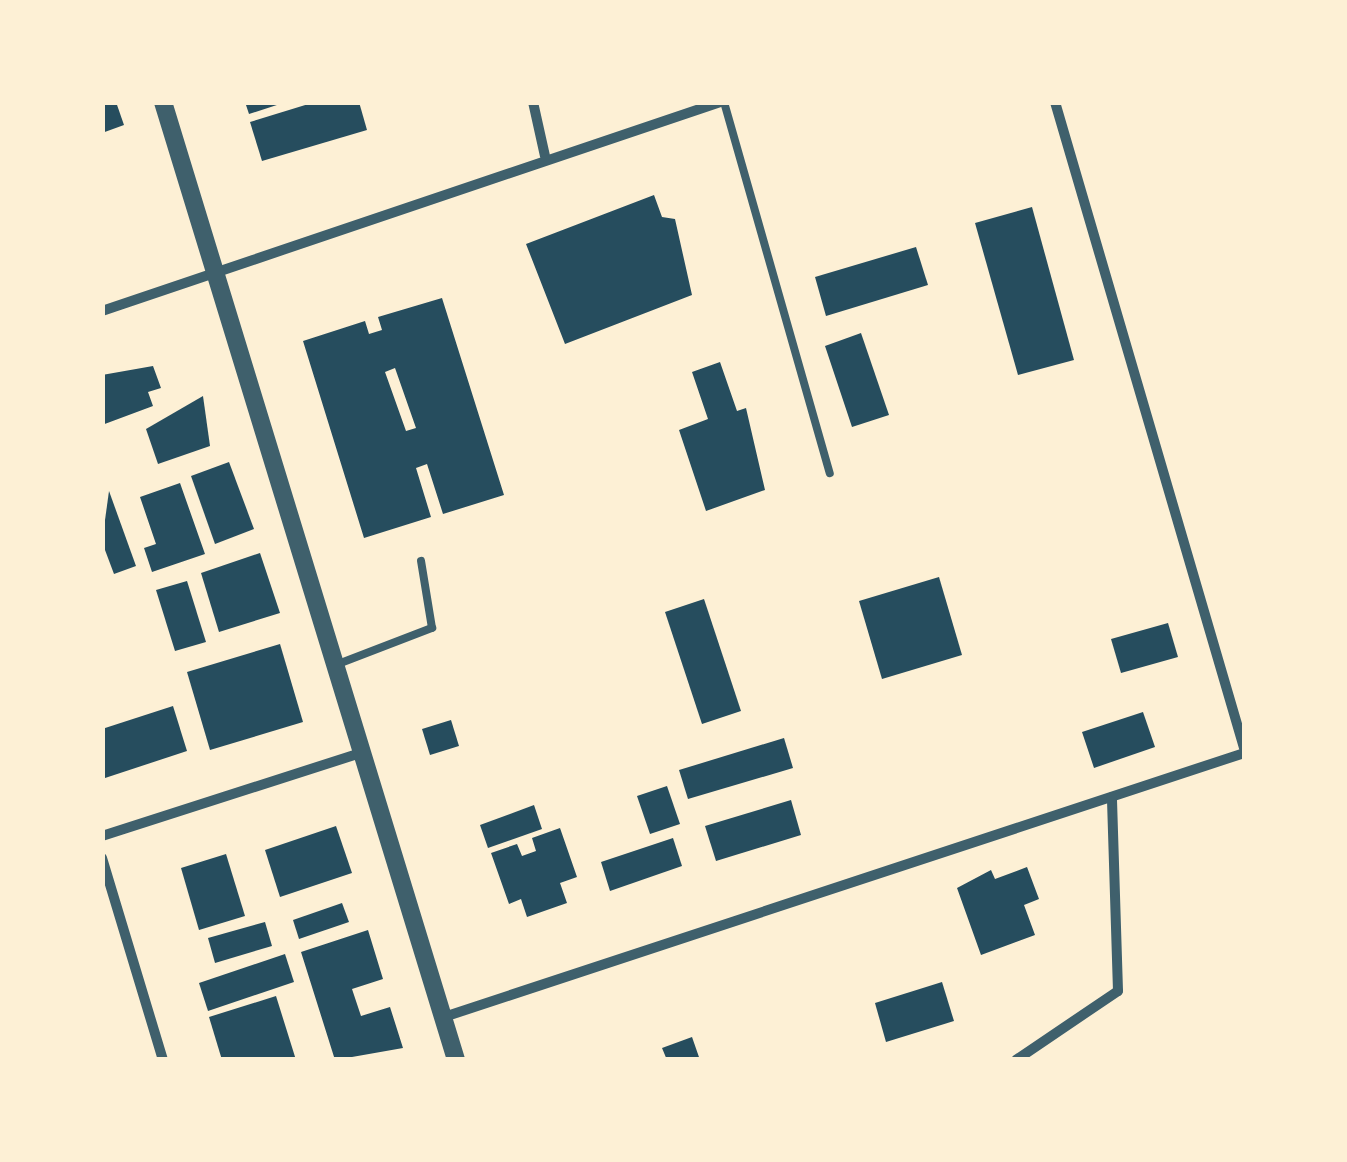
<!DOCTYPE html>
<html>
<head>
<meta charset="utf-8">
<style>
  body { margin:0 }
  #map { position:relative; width:1347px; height:1162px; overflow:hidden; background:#fdf0d5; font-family:Rubik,sans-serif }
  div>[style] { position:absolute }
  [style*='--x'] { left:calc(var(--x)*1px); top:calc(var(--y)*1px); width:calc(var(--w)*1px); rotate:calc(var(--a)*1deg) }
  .building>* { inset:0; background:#264d5e }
  .service>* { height:8px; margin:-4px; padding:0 4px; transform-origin:4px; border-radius:4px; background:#3f606c }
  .minor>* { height:10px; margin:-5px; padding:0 5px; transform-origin:5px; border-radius:5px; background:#3f606c }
  .tertiary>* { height:18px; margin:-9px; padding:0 9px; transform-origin:9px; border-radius:9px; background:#3f606c }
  span { translate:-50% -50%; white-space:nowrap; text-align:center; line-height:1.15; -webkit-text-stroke:10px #fdf0d5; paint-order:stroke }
  .frame { position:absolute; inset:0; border:105px solid #fdf0d5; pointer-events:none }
</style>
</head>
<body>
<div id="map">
  <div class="building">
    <div style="clip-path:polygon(102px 102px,116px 102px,124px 125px,102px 133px)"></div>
    <div style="clip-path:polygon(245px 102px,283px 102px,283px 103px,249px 114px)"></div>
    <div style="clip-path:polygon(315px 102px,359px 102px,367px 130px,262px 161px,250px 122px)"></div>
    <div style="clip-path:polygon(654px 195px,662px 217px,675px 219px,692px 295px,565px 344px,526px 244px)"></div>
    <div style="clip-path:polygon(1032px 207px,1074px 360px,1018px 375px,975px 223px)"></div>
    <div style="clip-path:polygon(916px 247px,928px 285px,826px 316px,815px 277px)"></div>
    <div style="clip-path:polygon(evenodd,442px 298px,504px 495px,443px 514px,427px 464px,416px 468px,431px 517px,364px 538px,303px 341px,365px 321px,369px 334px,382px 330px,378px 317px,442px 298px,395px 368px,416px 428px,406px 431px,385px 372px,395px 368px)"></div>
    <div style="clip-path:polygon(861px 333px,889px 415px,852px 427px,825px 346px)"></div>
    <div style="clip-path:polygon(720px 362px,737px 411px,746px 408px,765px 490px,706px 511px,679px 430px,708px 419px,692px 372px)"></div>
    <div style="clip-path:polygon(153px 366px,161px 388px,148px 392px,153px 406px,102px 425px,102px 375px)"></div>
    <div style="clip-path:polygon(203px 396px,210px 446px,158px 464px,146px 429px)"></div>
    <div style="clip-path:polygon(229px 462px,254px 529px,215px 544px,191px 476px)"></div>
    <div style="clip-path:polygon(180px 483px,205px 554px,152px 572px,144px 548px,156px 544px,140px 497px)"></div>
    <div style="clip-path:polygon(109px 491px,136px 566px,114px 574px,102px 542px)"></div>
    <div style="clip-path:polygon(260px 553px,280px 613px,219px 632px,201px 573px)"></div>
    <div style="clip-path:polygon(939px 577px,962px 655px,882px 679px,859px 601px)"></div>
    <div style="clip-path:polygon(187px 581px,206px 642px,175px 651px,156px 590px)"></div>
    <div style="clip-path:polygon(704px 599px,741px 711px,702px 724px,665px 612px)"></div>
    <div style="clip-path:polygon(1168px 623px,1178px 657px,1121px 673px,1111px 639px)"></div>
    <div style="clip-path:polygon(280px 644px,303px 722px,210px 750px,187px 672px)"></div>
    <div style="clip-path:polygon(173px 706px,187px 751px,102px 779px,102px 729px)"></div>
    <div style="clip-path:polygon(1143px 712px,1155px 747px,1094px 768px,1082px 732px)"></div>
    <div style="clip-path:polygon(451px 720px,459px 746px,430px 755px,422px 729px)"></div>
    <div style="clip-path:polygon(784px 738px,793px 768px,688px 799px,679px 770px)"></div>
    <div style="clip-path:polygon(667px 786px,680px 824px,650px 834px,637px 796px)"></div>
    <div style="clip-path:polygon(791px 800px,801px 835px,716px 861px,705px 826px)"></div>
    <div style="clip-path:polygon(534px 805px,542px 829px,488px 848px,480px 825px)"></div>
    <div style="clip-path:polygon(336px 826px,352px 873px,280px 897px,265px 850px)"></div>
    <div style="clip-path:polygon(560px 828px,577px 877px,560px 883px,567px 903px,527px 917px,521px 899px,509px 904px,491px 853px,517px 844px,522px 856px,536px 851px,532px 838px)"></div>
    <div style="clip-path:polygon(673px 838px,682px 866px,610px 891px,601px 862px)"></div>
    <div style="clip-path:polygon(226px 854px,245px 916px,199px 930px,181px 868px)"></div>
    <div style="clip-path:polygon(1027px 867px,1039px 899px,1024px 905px,1035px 935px,981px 955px,957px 888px,991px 870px,995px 879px)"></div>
    <div style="clip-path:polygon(342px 903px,349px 922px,299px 939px,293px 920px)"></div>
    <div style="clip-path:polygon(265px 922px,272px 946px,215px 963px,208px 938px)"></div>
    <div style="clip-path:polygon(368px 930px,383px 979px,352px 989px,361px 1016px,390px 1007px,403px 1048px,335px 1060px,301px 952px)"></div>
    <div style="clip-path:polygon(285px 954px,294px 982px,208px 1011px,199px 983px)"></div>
    <div style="clip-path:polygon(942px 982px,954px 1021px,886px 1042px,875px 1003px)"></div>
    <div style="clip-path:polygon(276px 996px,296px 1060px,222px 1060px,209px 1017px)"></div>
    <div style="clip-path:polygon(692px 1037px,700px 1060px,667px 1060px,662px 1048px)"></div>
  </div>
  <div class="service">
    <div style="--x:724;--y:102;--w:386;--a:74.1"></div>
    <div style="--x:338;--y:664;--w:101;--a:-21"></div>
    <div style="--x:432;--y:628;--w:68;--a:-99.3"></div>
  </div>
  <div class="minor">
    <div style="--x:533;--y:102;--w:55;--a:77.5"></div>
    <div style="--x:1055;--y:102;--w:673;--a:73.69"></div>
    <div style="--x:102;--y:311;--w:652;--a:-18.68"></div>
    <div style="--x:102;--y:836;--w:274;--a:-17.8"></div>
    <div style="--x:102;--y:858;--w:211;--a:73.2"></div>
    <div style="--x:444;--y:1017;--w:842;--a:-18.26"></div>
    <div style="--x:1016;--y:1060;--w:123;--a:-34.1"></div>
    <div style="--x:1118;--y:991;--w:194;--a:-91.8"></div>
  </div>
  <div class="tertiary">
    <div style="--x:163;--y:102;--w:1002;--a:72.99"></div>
  </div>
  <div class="frame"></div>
</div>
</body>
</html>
